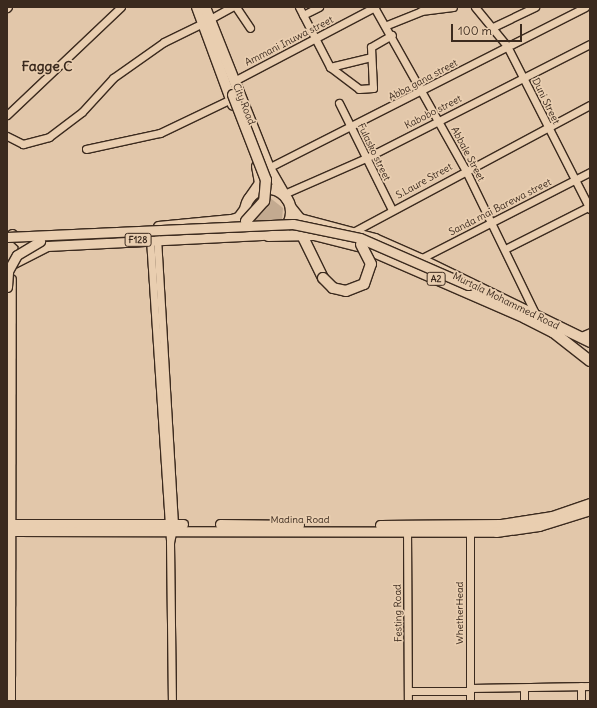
<!DOCTYPE html>
<html>
<head>
<meta charset="utf-8">
<style>
  body { margin:0 }
  #map { position:relative; width:597px; height:708px; overflow:hidden; background:#e2c7aa; font-family:Delius,sans-serif }
  div>[style] { position:absolute }
  [style*='--x'] { left:calc(var(--x)*1px); top:calc(var(--y)*1px); width:calc(var(--w)*1px); rotate:calc(var(--a)*1deg) }
  .green>* { inset:0; background:#c3aa90 }
  .roads { filter:drop-shadow(1px 0 #3b2a1e) drop-shadow(-1px 0 #3b2a1e) drop-shadow(0 1px #3b2a1e) drop-shadow(0 -1px #3b2a1e) }
  .minor>* { height:7px; margin:-3.5px; padding:0 3.5px; transform-origin:3.5px; border-radius:3.5px; background:#e9ceb0 }
  .major>* { height:9px; margin:-4.5px; padding:0 4.5px; transform-origin:4.5px; border-radius:4.5px; background:#e9ceb0 }
  .highway>* { height:10px; margin:-5px; padding:0 5px; transform-origin:5px; border-radius:5px; background:#e9ceb0 }
  .highway>.ring { margin:-5px; padding:0; box-sizing:content-box; background:none; border:10px solid #e9ceb0; border-radius:50% }
  .bridges { filter:drop-shadow(1px 0 #3b2a1e) drop-shadow(-1px 0 #3b2a1e) drop-shadow(0 1px #3b2a1e) drop-shadow(0 -1px #3b2a1e) }
  .major-bridge>* { height:9px; margin:-4.5px; padding:0 4.5px; transform-origin:4.5px; border-radius:4.5px; background:#e9ceb0 }
  .highway-bridge>* { height:10px; margin:-5px; padding:0 5px; transform-origin:5px; border-radius:5px; background:#e9ceb0 }
  span { translate:-50% -50%; white-space:nowrap; text-align:center; line-height:1.15; -webkit-text-stroke:3.5px #e9ceb0; paint-order:stroke }
  .shield-label span { padding:1px 3px; background:#e9ceb0; border:1px solid; border-radius:3px; -webkit-text-stroke-width:0 }
  .shield-label { font-size:9px; color:#3b2a1e; font-weight:700 }
  .street-label { font-size:10px; color:#3b2a1e }
  .district-label { font-size:14px; color:#3b2a1e; font-weight:700 }
  .frame { position:absolute; inset:0; border:8px solid #3b2a1e; pointer-events:none }
  .scale { position:absolute; left:451px; top:24px; width:71px; height:18px; box-sizing:border-box; border:2px solid #3b2a1e; border-top:0; padding-left:5px; font-size:12px; line-height:14px; white-space:nowrap; color:#3b2a1e; -webkit-text-stroke:3px #e9ceb0; paint-order:stroke }
</style>
</head>
<body>
<div id="map">
  <div class="green">
    <div style="clip-path:polygon(269px 197px,283px 208px,282px 220px,278px 225px,256px 223px,253px 218px)"></div>
  </div>
  <div class="roads">
    <div class="minor">
      <div style="--x:236;--y:7;--w:25;--a:56"></div>
      <div style="--x:299;--y:7;--w:68;--a:62.7"></div>
      <div style="--x:330;--y:67;--w:36;--a:37"></div>
      <div style="--x:359;--y:89;--w:14;--a:-4"></div>
      <div style="--x:373;--y:88;--w:41;--a:-92.8"></div>
      <div style="--x:371;--y:47;--w:24;--a:-30"></div>
      <div style="--x:374;--y:7;--w:186;--a:60.7"></div>
      <div style="--x:465;--y:169;--w:162;--a:64.1"></div>
      <div style="--x:475;--y:7;--w:50;--a:50.6"></div>
      <div style="--x:507;--y:46;--w:183;--a:63"></div>
      <div style="--x:7;--y:8;--w:1;--a:-45"></div>
      <div style="--x:303;--y:15;--w:18;--a:-27"></div>
      <div style="--x:210;--y:19;--w:25;--a:-29"></div>
      <div style="--x:387;--y:25;--w:37;--a:-22"></div>
      <div style="--x:421;--y:11;--w:32;--a:-7"></div>
      <div style="--x:491;--y:28;--w:49;--a:-25.5"></div>
      <div style="--x:330;--y:67;--w:42;--a:-13.7"></div>
      <div style="--x:234;--y:81;--w:159;--a:-27.7"></div>
      <div style="--x:339;--y:103;--w:119;--a:63.6"></div>
      <div style="--x:7;--y:115;--w:157;--a:-43.5"></div>
      <div style="--x:7;--y:136;--w:18;--a:27"></div>
      <div style="--x:23;--y:144;--w:27;--a:-15"></div>
      <div style="--x:49;--y:137;--w:41;--a:-37.1"></div>
      <div style="--x:82;--y:112;--w:46;--a:-47.6"></div>
      <div style="--x:113;--y:78;--w:62;--a:-35.2"></div>
      <div style="--x:164;--y:42;--w:43;--a:-26"></div>
      <div style="--x:86;--y:149;--w:76;--a:-12.2"></div>
      <div style="--x:160;--y:133;--w:79;--a:-25.6"></div>
      <div style="--x:266;--y:169;--w:358;--a:-26.9"></div>
      <div style="--x:284;--y:194;--w:90;--a:-23.7"></div>
      <div style="--x:366;--y:158;--w:251;--a:-27"></div>
      <div style="--x:353;--y:232;--w:269;--a:-28.2"></div>
      <div style="--x:150;--y:239;--w:304;--a:86.2"></div>
      <div style="--x:170;--y:542;--w:18;--a:-77"></div>
      <div style="--x:174;--y:524;--w:286;--a:-93.4"></div>
      <div style="--x:505;--y:249;--w:95;--a:-26.8"></div>
      <div style="--x:420;--y:259;--w:191;--a:-27.1"></div>
      <div style="--x:579;--y:337;--w:12;--a:-24"></div>
      <div style="--x:407;--y:527;--w:174;--a:89.7"></div>
      <div style="--x:470;--y:527;--w:174;--a:90"></div>
      <div style="--x:170;--y:542;--w:159;--a:89.3"></div>
      <div style="--x:581;--y:686;--w:15;--a:90"></div>
      <div style="--x:470;--y:688;--w:120;--a:-1"></div>
      <div style="--x:408;--y:691;--w:62;--a:0"></div>
      <div style="--x:524;--y:701;--w:13;--a:-90"></div>
    </div>
    <div class="major">
      <div style="--x:158;--y:226;--w:73;--a:-5.5"></div>
      <div style="--x:231;--y:219;--w:7;--a:-16"></div>
      <div style="--x:238;--y:217;--w:14;--a:-54"></div>
      <div style="--x:12;--y:234;--w:15;--a:42"></div>
      <div style="--x:23;--y:244;--w:13;--a:94"></div>
      <div style="--x:8;--y:266;--w:44;--a:-27.1"></div>
      <div style="--x:47;--y:246;--w:215;--a:-2.9"></div>
      <div style="--x:7;--y:524;--w:176;--a:0"></div>
      <div style="--x:220;--y:524;--w:79;--a:0.7"></div>
      <div style="--x:380;--y:525;--w:121;--a:-0.5"></div>
      <div style="--x:501;--y:524;--w:52;--a:-8.9"></div>
      <div style="--x:552;--y:516;--w:40;--a:-18.9"></div>
      <div style="--x:7;--y:531;--w:489;--a:0.1"></div>
      <div style="--x:496;--y:532;--w:43;--a:-7.9"></div>
      <div style="--x:539;--y:526;--w:53;--a:-17.4"></div>
      <div style="--x:10;--y:701;--w:422;--a:-89.9"></div>
    </div>
    <div class="highway">
      <div style="--x:197;--y:7;--w:104;--a:69.8"></div>
      <div style="--x:205;--y:7;--w:173;--a:68.3"></div>
      <div style="--x:269;--y:168;--w:36;--a:60"></div>
      <div class="ring" style="left:245px;top:189px;width:36px;height:36px"></div>
      <div style="--x:249;--y:199;--w:19;--a:-55"></div>
      <div style="--x:260;--y:183;--w:17;--a:-100"></div>
      <div style="--x:291;--y:208;--w:14;--a:51"></div>
      <div style="--x:300;--y:219;--w:78;--a:14.9"></div>
      <div style="--x:375;--y:239;--w:49;--a:24"></div>
      <div style="--x:420;--y:259;--w:189;--a:26"></div>
      <div style="--x:299;--y:229;--w:55;--a:63.9"></div>
      <div style="--x:268;--y:236;--w:46;--a:-1.2"></div>
      <div style="--x:314;--y:235;--w:49;--a:14"></div>
      <div style="--x:362;--y:247;--w:178;--a:23.5"></div>
      <div style="--x:525;--y:318;--w:31;--a:27"></div>
      <div style="--x:553;--y:332;--w:47;--a:38.1"></div>
    </div>
  </div>
  <div class="bridges">
    <div class="major-bridge">
      <div style="--x:7;--y:237;--w:286;--a:-2.6"></div>
      <div style="--x:293;--y:224;--w:68;--a:11.8"></div>
      <div style="--x:360;--y:238;--w:118;--a:23.5"></div>
      <div style="--x:7;--y:287;--w:16;--a:-86"></div>
      <div style="--x:8;--y:271;--w:18;--a:-61"></div>
      <div style="--x:17;--y:255;--w:27;--a:-31"></div>
    </div>
    <div class="highway-bridge">
      <div style="--x:233;--y:95;--w:91;--a:68.8"></div>
      <div style="--x:266;--y:180;--w:21;--a:95"></div>
      <div style="--x:264;--y:201;--w:27;--a:132"></div>
      <div style="--x:323;--y:278;--w:14;--a:45"></div>
      <div style="--x:333;--y:288;--w:13;--a:13"></div>
      <div style="--x:346;--y:291;--w:19;--a:-21"></div>
      <div style="--x:364;--y:284;--w:21;--a:-71"></div>
      <div style="--x:371;--y:264;--w:22;--a:-117"></div>
    </div>
  </div>
  <div class="shield-label">
    <span style="left:138px;top:240px">F128</span>
    <span style="left:436px;top:279px">A2</span>
  </div>
  <div class="street-label">
    <span style="left:289px;top:41px;rotate:-27deg">Ammani Inuwa street</span>
    <span style="left:423px;top:80px;rotate:-28deg">Abba gana street</span>
    <span style="left:546px;top:101px;rotate:64deg">Duni Street</span>
    <span style="left:244px;top:104px;rotate:68deg">City Road</span>
    <span style="left:433px;top:112px;rotate:-27deg">Kabobo street</span>
    <span style="left:374px;top:152px;rotate:64deg">Fulasko street</span>
    <span style="left:468px;top:154px;rotate:62deg">Abbale Street</span>
    <span style="left:424px;top:181px;rotate:-29deg">S.Laure Street</span>
    <span style="left:500px;top:207px;rotate:-27deg">Sanda mai Barewa street</span>
    <span style="left:506px;top:301px;rotate:26deg">Murtala Mohammed Road</span>
    <span style="left:300px;top:520px">Madina Road</span>
    <span style="left:398px;top:613px;rotate:-91deg">Festing Road</span>
    <span style="left:460px;top:613px;rotate:-90deg">WhetherHead</span>
  </div>
  <div class="district-label">
    <span style="left:47px;top:66px">Fagge C</span>
  </div>
  <div class="frame"></div>
  <div class="scale">100 m</div>
</div>
</body>
</html>
